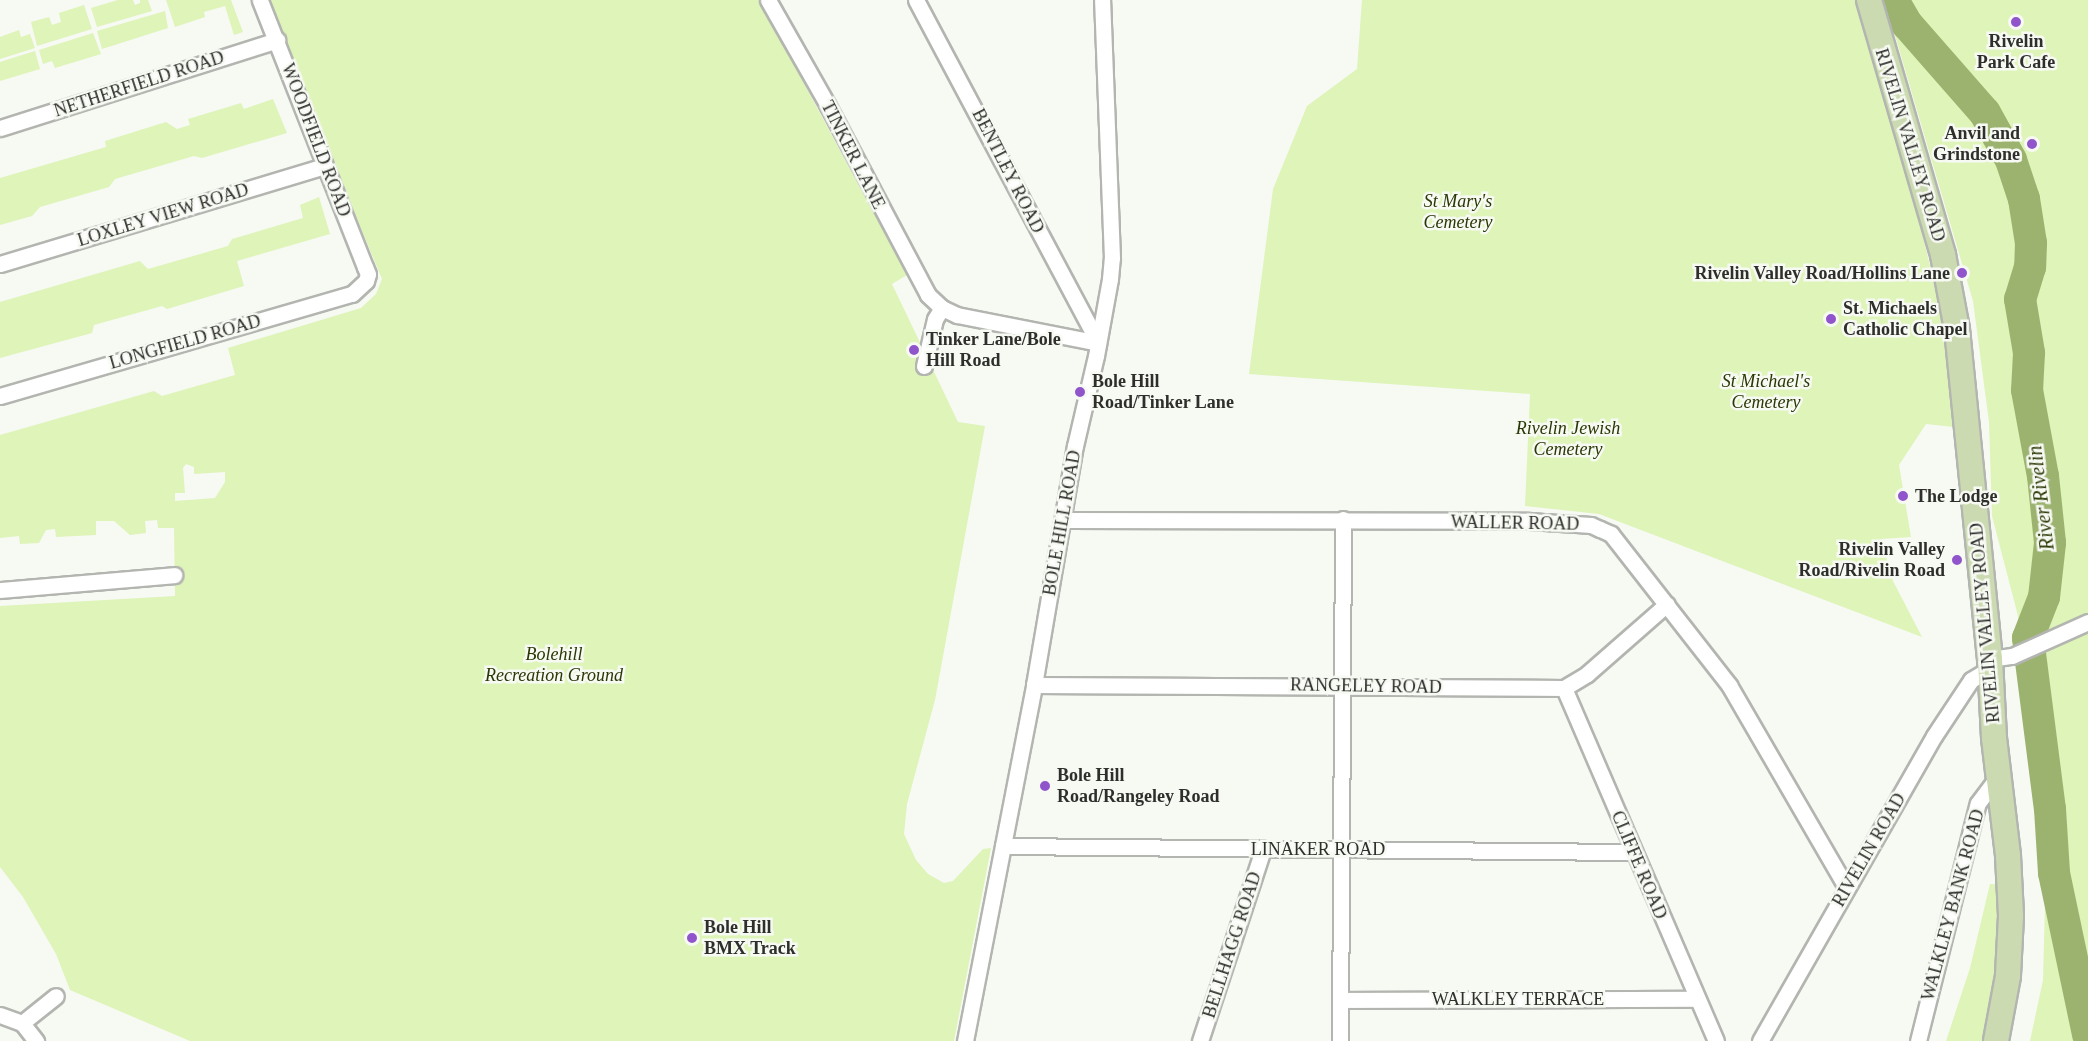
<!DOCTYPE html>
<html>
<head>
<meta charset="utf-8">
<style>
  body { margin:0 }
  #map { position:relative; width:2088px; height:1041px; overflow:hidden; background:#f7f9f3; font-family:Georgia,serif }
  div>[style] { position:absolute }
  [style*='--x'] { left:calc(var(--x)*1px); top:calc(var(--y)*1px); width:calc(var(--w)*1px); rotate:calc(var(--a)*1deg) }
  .green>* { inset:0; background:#def4b8 }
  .river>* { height:32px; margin:-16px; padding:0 16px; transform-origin:16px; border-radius:16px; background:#9cb370 }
  .roads { filter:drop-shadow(2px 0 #b3b5b0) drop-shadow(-2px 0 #b3b5b0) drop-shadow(0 2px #b3b5b0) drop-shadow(0 -2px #b3b5b0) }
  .street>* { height:15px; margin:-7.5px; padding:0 7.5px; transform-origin:7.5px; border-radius:7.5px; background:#fff }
  .primary>* { height:24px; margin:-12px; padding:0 12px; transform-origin:12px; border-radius:12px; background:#cbdab0 }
  .dots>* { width:16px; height:16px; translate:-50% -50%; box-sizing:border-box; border:3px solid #f7f9f3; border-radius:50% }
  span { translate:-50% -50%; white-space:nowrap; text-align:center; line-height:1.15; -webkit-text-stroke:5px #f7f9f3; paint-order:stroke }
  .poi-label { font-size:18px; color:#2e2f2c; font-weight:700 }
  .right { translate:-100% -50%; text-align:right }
  .left { translate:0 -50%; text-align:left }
  .street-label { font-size:18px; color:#2e2f2c }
  .park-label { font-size:18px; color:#2a3805; font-style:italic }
  .water-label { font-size:20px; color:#2b3906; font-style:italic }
</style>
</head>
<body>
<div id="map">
  <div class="green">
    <div style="clip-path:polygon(118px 0,133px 0,135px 5px,140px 3px,140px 0,148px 0,152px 11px,97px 27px,91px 8px)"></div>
    <div style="clip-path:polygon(166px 0,231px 0,243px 32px,234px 35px,225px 6px,204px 12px,205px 17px,175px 27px)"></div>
    <div style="clip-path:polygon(evenodd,266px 0,759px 0,907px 275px,892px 284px,958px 422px,985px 426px,935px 700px,907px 804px,904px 834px,916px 860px,928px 874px,944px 883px,953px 881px,983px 849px,991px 848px,954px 1041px,190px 1041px,70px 990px,56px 954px,23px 897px,0 867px,0 606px,175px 596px,174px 528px,158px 528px,157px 520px,145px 521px,146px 533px,130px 535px,114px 521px,96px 521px,96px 535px,56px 537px,55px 529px,46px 530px,39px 543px,20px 544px,19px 536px,0 538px,0 435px,154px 391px,162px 396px,235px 375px,228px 348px,361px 308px,376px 294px,382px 279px,266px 0,186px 464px,194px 467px,194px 474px,225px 472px,225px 482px,215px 498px,175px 501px,175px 493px,185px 493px,183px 468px,186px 464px)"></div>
    <div style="clip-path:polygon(1362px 0,1856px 0,1923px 237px,1946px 333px,1954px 427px,1926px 424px,1899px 465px,1911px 537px,1881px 539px,1893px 581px,1922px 637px,1599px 514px,1525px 506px,1530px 394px,1249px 374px,1273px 189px,1307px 106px,1357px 69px)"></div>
    <div style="clip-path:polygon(1888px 0,2088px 0,2088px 1041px,2030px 1041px,2043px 980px,2046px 865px,2032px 690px,2017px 612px,1992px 516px,1989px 422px,1973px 301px,1889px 15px)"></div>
    <div style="clip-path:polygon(84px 5px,92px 29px,37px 46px,31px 22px,49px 17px,52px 25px,61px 22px,59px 13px)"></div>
    <div style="clip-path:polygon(165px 11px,168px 28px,102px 49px,97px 31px)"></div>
    <div style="clip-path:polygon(19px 30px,21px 37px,30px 34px,35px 48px,0 59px,0 37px)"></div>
    <div style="clip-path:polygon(93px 33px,101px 54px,55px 68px,52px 61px,43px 64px,39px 50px)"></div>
    <div style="clip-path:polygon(35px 51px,40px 69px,0 81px,0 62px)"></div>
    <div style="clip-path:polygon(273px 99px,287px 133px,202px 158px,194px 156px,115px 179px,109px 187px,40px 207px,32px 216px,0 225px,0 178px,106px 147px,105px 141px,166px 122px,177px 129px,190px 125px,188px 119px,228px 107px,241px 103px,244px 109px)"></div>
    <div style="clip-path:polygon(319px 197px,330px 234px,237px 261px,244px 286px,167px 309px,162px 306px,94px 325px,92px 333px,0 358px,0 302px,140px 261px,148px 269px,228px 246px,232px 239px,303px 218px,300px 205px)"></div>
    <div style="clip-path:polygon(1990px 884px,2011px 885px,2003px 949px,1985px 1041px,1946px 1041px,1970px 968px)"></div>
  </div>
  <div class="river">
    <div style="--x:1893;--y:0;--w:28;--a:60"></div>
    <div style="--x:1907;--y:24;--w:118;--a:48.8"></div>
    <div style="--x:1985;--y:113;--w:54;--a:61"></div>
    <div style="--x:2011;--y:160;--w:41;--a:71.6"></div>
    <div style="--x:2024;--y:199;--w:45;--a:81"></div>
    <div style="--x:2031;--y:243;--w:24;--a:92"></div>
    <div style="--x:2030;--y:267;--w:34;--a:107"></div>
    <div style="--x:2020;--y:299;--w:55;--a:80.5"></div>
    <div style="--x:2029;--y:353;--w:37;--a:93"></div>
    <div style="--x:2027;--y:390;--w:87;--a:79.5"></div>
    <div style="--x:2043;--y:476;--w:67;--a:84"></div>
    <div style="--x:2050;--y:543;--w:54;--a:96.3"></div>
    <div style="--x:2044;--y:597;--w:44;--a:111.3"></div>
    <div style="--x:2028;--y:638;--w:172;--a:82.7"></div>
    <div style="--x:2050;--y:809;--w:64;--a:86.4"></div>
    <div style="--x:2054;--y:873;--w:165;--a:78.1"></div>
  </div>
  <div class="roads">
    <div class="street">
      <div style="--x:768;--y:0;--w:120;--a:60.4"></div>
      <div style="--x:827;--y:104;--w:216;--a:62.1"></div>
      <div style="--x:928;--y:295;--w:19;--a:43"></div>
      <div style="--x:942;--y:308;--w:17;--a:25"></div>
      <div style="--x:957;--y:315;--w:144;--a:11.2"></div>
      <div style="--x:916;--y:0;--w:388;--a:62"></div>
      <div style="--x:0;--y:128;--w:291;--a:-17.6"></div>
      <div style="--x:0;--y:264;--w:339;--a:-16.8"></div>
      <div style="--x:924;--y:366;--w:48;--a:-76.8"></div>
      <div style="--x:935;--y:319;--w:13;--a:-58"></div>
      <div style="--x:0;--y:396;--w:366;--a:-16.2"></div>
      <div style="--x:352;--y:294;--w:19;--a:-43"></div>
      <div style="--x:366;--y:281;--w:7;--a:-74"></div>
      <div style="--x:368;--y:274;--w:8;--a:-113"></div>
      <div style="--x:365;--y:267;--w:287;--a:-111.5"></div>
      <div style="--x:1063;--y:520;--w:466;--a:0.1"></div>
      <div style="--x:1529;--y:521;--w:62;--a:3.7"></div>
      <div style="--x:1591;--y:525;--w:10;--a:24"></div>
      <div style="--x:1600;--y:529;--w:12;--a:24"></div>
      <div style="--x:1611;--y:534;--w:192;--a:52"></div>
      <div style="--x:1729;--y:685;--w:233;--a:59.9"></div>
      <div style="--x:0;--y:590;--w:175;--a:-4.9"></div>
      <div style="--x:1990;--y:659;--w:22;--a:-8"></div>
      <div style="--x:2012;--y:656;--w:83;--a:-24.1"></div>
      <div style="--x:1034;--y:685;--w:530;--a:0.32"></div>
      <div style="--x:1564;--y:688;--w:27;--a:-31"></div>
      <div style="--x:1587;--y:674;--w:106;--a:-41.2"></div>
      <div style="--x:1564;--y:688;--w:384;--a:66.7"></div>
      <div style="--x:1003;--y:846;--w:630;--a:0.55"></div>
      <div style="--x:1340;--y:1000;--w:356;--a:-0.2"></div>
      <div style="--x:0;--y:1015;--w:23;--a:20"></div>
      <div style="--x:22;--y:1023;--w:23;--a:52"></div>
      <div style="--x:22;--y:1023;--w:43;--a:-38.5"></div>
      <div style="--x:965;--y:1041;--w:363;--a:-79"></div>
      <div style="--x:1034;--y:685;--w:242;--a:-80.3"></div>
      <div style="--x:1075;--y:446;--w:92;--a:-76.9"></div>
      <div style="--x:1096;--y:356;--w:78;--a:-79.7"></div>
      <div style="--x:1110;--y:279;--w:21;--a:-85"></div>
      <div style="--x:1112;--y:258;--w:258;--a:-92.2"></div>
      <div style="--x:1200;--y:1041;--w:202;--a:-71.8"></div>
      <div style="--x:1340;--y:1041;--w:522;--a:-89.67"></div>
      <div style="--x:1760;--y:1041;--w:351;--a:-60.3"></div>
      <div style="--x:1934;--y:736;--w:67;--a:-56.5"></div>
      <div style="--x:1971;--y:680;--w:21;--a:-31"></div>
      <div style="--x:1918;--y:1041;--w:245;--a:-75.9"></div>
      <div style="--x:1978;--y:803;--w:36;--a:-53"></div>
    </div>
    <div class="primary">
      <div style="--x:1869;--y:0;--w:266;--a:73.8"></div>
      <div style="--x:1943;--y:255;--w:75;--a:79.3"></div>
      <div style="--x:1957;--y:329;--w:332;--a:84.3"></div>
      <div style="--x:1990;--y:659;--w:79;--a:87.1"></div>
      <div style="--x:1994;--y:738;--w:119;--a:83.2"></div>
      <div style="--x:2008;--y:856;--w:60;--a:87.1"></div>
      <div style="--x:2011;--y:916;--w:60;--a:92.9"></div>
      <div style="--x:2008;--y:976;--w:66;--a:100.5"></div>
    </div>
  </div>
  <div class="dots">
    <div style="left:2016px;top:22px;background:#9055cb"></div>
    <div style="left:2032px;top:144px;background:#9055cb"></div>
    <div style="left:1962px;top:273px;background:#9055cb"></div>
    <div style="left:1831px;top:319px;background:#9055cb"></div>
    <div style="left:914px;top:350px;background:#9055cb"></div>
    <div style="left:1080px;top:392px;background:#9055cb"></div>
    <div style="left:1903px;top:496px;background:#9055cb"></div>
    <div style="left:1957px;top:560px;background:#9055cb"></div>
    <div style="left:1045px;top:786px;background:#9055cb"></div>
    <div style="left:692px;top:938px;background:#9055cb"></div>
  </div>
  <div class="poi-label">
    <span style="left:2016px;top:52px">Rivelin<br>Park Cafe</span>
    <span class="right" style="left:2020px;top:144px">Anvil and<br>Grindstone</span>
    <span class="right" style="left:1950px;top:273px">Rivelin Valley Road/Hollins Lane</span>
    <span class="left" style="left:1843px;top:319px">St. Michaels<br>Catholic Chapel</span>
    <span class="left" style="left:926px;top:350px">Tinker Lane/Bole<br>Hill Road</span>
    <span class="left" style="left:1092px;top:392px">Bole Hill<br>Road/Tinker Lane</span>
    <span class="left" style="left:1915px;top:496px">The Lodge</span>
    <span class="right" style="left:1945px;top:560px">Rivelin Valley<br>Road/Rivelin Road</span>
    <span class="left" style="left:1057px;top:786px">Bole Hill<br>Road/Rangeley Road</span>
    <span class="left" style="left:704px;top:938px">Bole Hill<br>BMX Track</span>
  </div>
  <div class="street-label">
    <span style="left:139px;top:84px;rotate:-18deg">NETHERFIELD ROAD</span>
    <span style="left:316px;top:140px;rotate:69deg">WOODFIELD ROAD</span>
    <span style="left:1910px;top:145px;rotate:73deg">RIVELIN VALLEY ROAD</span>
    <span style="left:853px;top:155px;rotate:63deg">TINKER LANE</span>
    <span style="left:1008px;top:171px;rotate:63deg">BENTLEY ROAD</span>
    <span style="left:163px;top:215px;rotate:-17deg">LOXLEY VIEW ROAD</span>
    <span style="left:185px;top:342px;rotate:-16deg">LONGFIELD ROAD</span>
    <span style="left:1062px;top:523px;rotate:-80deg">BOLE HILL ROAD</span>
    <span style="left:1515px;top:523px;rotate:1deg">WALLER ROAD</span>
    <span style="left:1985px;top:623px;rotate:-95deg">RIVELIN VALLEY ROAD</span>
    <span style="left:1366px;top:686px;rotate:1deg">RANGELEY ROAD</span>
    <span style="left:1318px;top:849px">LINAKER ROAD</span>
    <span style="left:1869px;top:850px;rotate:-60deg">RIVELIN ROAD</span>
    <span style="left:1639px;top:865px;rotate:67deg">CLIFFE ROAD</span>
    <span style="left:1953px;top:905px;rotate:-75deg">WALKLEY BANK ROAD</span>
    <span style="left:1232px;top:945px;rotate:-72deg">BELLHAGG ROAD</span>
    <span style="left:1518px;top:999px">WALKLEY TERRACE</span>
  </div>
  <div class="park-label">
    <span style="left:1458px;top:212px">St Mary's<br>Cemetery</span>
    <span style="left:1766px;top:392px">St Michael's<br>Cemetery</span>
    <span style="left:1568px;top:439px">Rivelin Jewish<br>Cemetery</span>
    <span style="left:554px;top:665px">Bolehill<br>Recreation Ground</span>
  </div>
  <div class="water-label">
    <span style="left:2041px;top:498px;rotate:-97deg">River Rivelin</span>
  </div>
</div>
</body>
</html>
